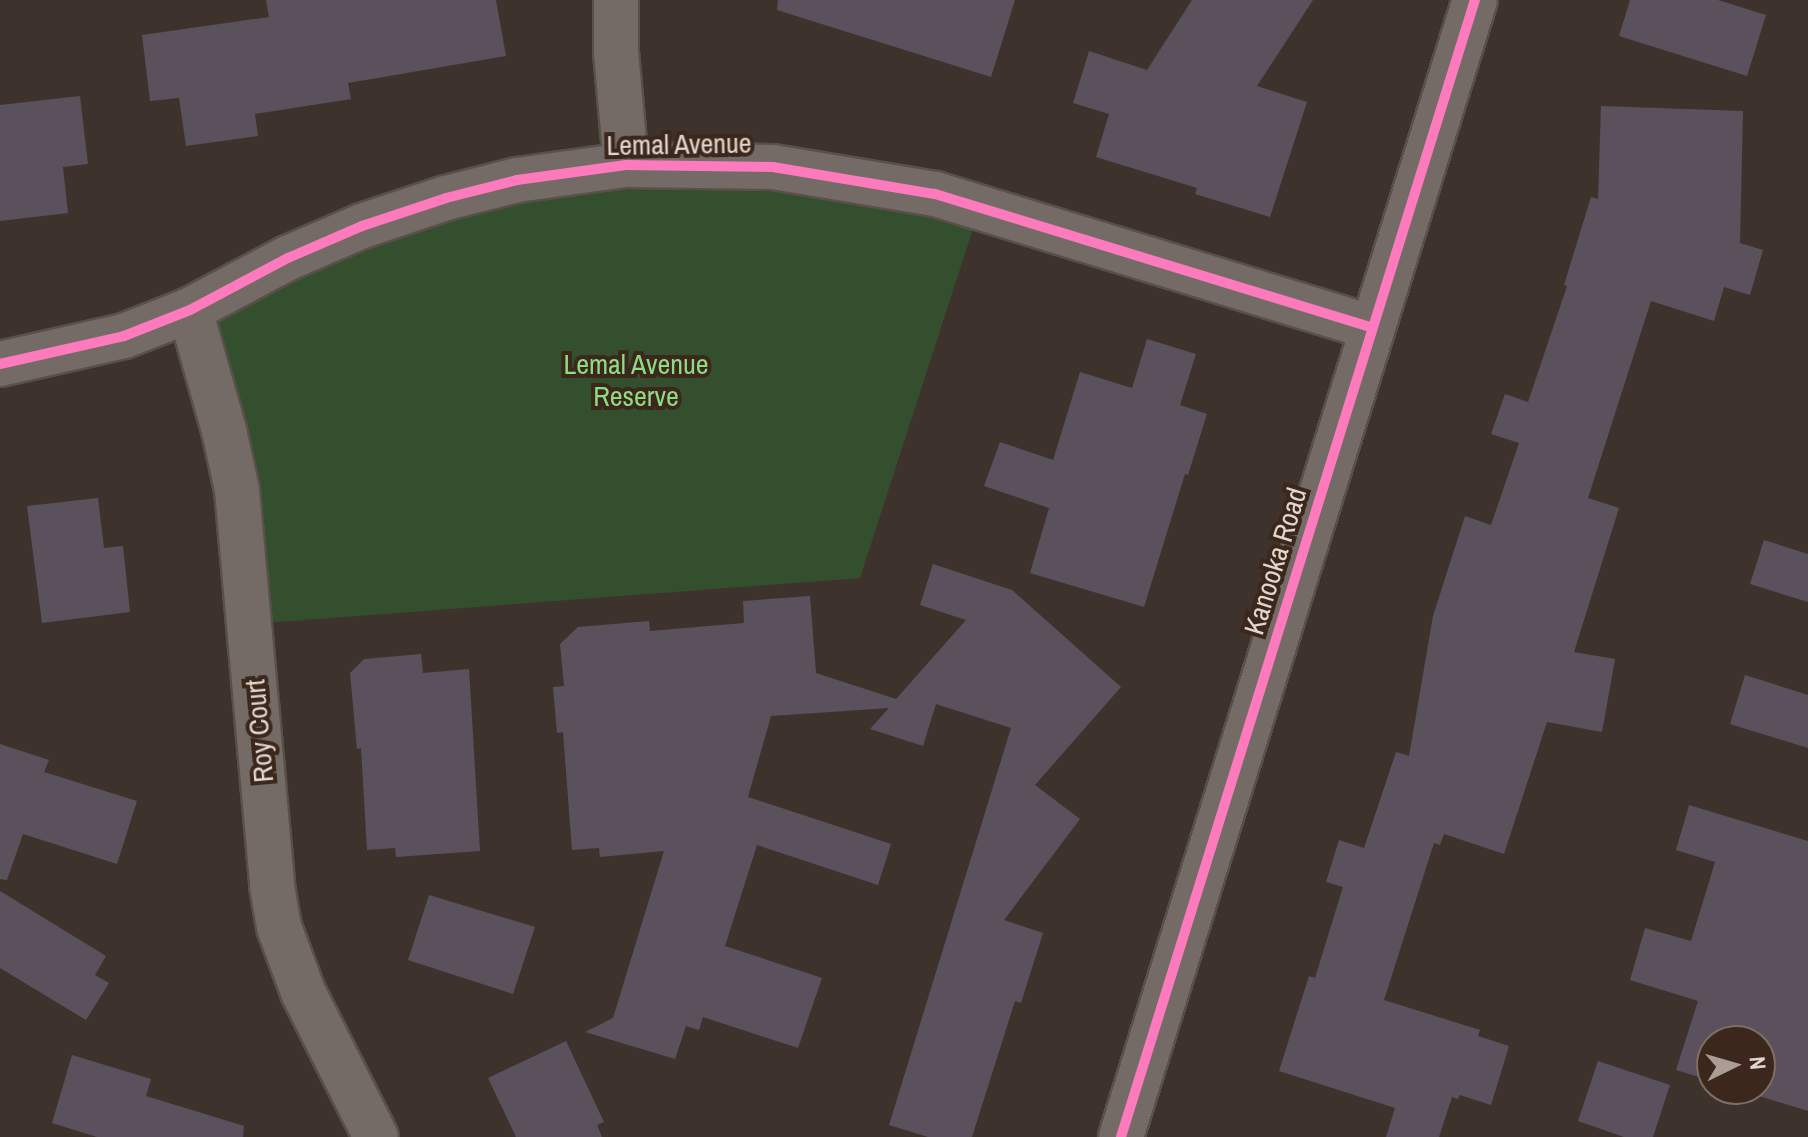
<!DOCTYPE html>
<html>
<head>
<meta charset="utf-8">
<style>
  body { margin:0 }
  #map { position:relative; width:1808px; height:1137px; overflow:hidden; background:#3e332c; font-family:"Archivo Narrow",sans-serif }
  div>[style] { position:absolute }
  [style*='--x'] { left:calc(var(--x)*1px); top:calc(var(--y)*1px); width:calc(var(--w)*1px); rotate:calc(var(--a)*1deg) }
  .green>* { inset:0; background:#344f2d }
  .building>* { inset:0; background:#5a515c }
  .roads { filter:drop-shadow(2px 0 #59504a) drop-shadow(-2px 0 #59504a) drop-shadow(0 2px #59504a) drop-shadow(0 -2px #59504a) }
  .street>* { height:44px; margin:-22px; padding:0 22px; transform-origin:22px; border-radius:22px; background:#746b66 }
  .cycleway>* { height:10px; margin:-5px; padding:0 5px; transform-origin:5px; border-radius:5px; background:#fd7abc }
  span { translate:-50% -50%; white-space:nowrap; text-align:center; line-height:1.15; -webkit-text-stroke:8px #3b271b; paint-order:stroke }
  .street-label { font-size:28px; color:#e3d6ce }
  .park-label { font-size:28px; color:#8ddb82 }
  .north { position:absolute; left:1696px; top:1025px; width:80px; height:80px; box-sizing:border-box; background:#3b271b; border:2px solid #7e6d63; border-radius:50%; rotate:85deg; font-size:22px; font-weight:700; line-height:32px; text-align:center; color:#e3d6ce }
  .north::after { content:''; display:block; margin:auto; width:28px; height:36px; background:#a99d95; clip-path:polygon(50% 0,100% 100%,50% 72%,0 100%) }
</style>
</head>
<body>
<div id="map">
  <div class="green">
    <div style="clip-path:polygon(569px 172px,980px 207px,860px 578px,250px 624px,190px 310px)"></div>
  </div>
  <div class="building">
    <div style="clip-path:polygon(266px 0,496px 0,506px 56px,348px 83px,351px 99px,255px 114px,258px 136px,186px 146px,179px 98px,150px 101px,142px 35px,269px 17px)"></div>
    <div style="clip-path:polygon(778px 0,1015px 0,991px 77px,777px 10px)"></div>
    <div style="clip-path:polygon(1192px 0,1313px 0,1257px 86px,1307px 102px,1270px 217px,1195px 194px,1197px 188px,1096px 157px,1109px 114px,1073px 103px,1089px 51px,1147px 70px)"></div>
    <div style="clip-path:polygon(1630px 0,1718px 0,1766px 15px,1747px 76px,1619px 36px)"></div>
    <div style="clip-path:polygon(80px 96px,88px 164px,63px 167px,68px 213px,0 221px,0 105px)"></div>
    <div style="clip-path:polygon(1601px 106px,1743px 111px,1740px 243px,1763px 250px,1750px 295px,1724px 287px,1714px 321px,1651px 301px,1588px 498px,1619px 508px,1574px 652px,1615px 659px,1602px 732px,1547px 722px,1504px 854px,1444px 834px,1440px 845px,1434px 843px,1384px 1000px,1480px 1030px,1478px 1036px,1509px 1046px,1491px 1105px,1460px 1095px,1458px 1099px,1452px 1097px,1439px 1137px,1386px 1137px,1395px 1108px,1279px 1071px,1309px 976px,1315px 978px,1343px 887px,1326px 882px,1339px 840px,1364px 848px,1396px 752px,1409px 756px,1433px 616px,1465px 516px,1491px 525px,1519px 443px,1491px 434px,1505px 394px,1528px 402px,1567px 286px,1564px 285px,1591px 197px,1598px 199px)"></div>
    <div style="clip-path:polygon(1147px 339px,1196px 354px,1180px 405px,1207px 414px,1188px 475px,1185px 474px,1144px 607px,1030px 573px,1049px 508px,984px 486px,1000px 442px,1053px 460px,1080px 372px,1132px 388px)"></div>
    <div style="clip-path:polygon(98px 498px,104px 548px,123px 546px,130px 612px,42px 623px,27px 506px)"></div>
    <div style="clip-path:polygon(1764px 540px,1808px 554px,1808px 602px,1750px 584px)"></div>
    <div style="clip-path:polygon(933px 564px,1012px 590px,1121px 687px,1035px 785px,1080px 819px,1004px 920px,1043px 933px,1021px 1003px,1015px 1001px,972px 1137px,928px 1137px,889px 1125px,1011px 728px,936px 704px,923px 746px,870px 729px,889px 708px,771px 716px,748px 797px,891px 844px,878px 885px,757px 845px,725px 946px,822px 978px,798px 1048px,703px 1017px,699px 1030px,686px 1026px,675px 1059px,585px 1032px,613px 1018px,664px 851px,600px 857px,599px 848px,572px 850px,563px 732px,557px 733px,553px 687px,564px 686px,560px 644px,578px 627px,649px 621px,650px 631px,744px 623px,743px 601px,810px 596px,816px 673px,896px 699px,966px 620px,920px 605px)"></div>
    <div style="clip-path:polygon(421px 654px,423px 673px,469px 669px,480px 851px,396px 857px,395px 848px,367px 850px,361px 748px,357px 749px,350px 673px,364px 659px)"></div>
    <div style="clip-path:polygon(1745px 675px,1808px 695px,1808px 748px,1730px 724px)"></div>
    <div style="clip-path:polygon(0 744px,49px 760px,44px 772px,137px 801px,117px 864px,23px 834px,7px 880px,0 879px)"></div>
    <div style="clip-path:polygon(1689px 805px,1808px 841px,1808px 1111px,1736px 1089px,1760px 1089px,1760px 1041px,1712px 1041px,1712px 1081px,1676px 1070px,1698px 1001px,1630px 980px,1645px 928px,1691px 941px,1715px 862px,1676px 850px)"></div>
    <div style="clip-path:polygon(0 891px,106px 956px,95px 975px,109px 983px,86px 1020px,0 968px)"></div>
    <div style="clip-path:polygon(429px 895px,535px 927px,513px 994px,408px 960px)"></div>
    <div style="clip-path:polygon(566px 1041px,604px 1122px,597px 1125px,602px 1137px,516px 1137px,488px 1078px)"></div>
    <div style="clip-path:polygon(72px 1055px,151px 1079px,146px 1096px,244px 1126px,243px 1137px,97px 1137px,52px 1123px)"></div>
    <div style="clip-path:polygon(1598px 1061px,1670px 1085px,1653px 1137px,1624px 1137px,1578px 1121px)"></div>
  </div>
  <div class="roads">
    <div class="street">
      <div style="--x:616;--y:0;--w:52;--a:90"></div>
      <div style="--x:616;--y:52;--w:113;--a:84.9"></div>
      <div style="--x:190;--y:310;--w:125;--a:74.2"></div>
      <div style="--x:224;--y:430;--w:61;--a:77.8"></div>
      <div style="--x:237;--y:490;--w:398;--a:84.9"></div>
      <div style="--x:272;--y:886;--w:42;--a:80.3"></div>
      <div style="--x:279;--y:927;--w:69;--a:69.7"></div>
      <div style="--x:303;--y:992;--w:162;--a:63.3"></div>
      <div style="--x:0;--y:364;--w:127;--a:-12.7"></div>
      <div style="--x:124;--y:336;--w:71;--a:-21.5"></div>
      <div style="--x:190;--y:310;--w:111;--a:-28"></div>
      <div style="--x:288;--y:258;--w:81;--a:-23.4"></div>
      <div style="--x:362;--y:226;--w:89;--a:-18.4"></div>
      <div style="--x:446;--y:198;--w:73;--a:-14.2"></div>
      <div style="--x:517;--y:180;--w:110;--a:-7.8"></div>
      <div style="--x:626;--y:165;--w:147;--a:0.8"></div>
      <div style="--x:773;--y:167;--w:164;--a:9.5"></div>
      <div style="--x:935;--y:194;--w:457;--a:17"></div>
      <div style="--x:1121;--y:1137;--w:1191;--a:-72.71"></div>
    </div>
  </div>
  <div class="cycleway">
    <div style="--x:0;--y:364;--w:127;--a:-12.7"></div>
    <div style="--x:124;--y:336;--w:71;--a:-21.5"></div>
    <div style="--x:190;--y:310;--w:111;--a:-28"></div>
    <div style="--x:288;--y:258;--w:81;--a:-23.4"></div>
    <div style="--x:362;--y:226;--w:89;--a:-18.4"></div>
    <div style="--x:446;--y:198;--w:73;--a:-14.2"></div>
    <div style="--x:517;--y:180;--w:110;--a:-7.8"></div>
    <div style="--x:626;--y:165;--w:147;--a:0.8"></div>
    <div style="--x:773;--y:167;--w:164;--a:9.5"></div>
    <div style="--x:935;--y:194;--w:457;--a:17"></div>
    <div style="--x:1121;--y:1137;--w:1191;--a:-72.71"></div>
  </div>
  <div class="street-label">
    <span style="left:679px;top:144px;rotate:-1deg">Lemal Avenue</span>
    <span style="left:1275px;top:561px;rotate:-73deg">Kanooka Road</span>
    <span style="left:259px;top:731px;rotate:-95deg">Roy Court</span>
  </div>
  <div class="park-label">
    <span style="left:636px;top:380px">Lemal Avenue<br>Reserve</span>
  </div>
  <div class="north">N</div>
</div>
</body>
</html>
